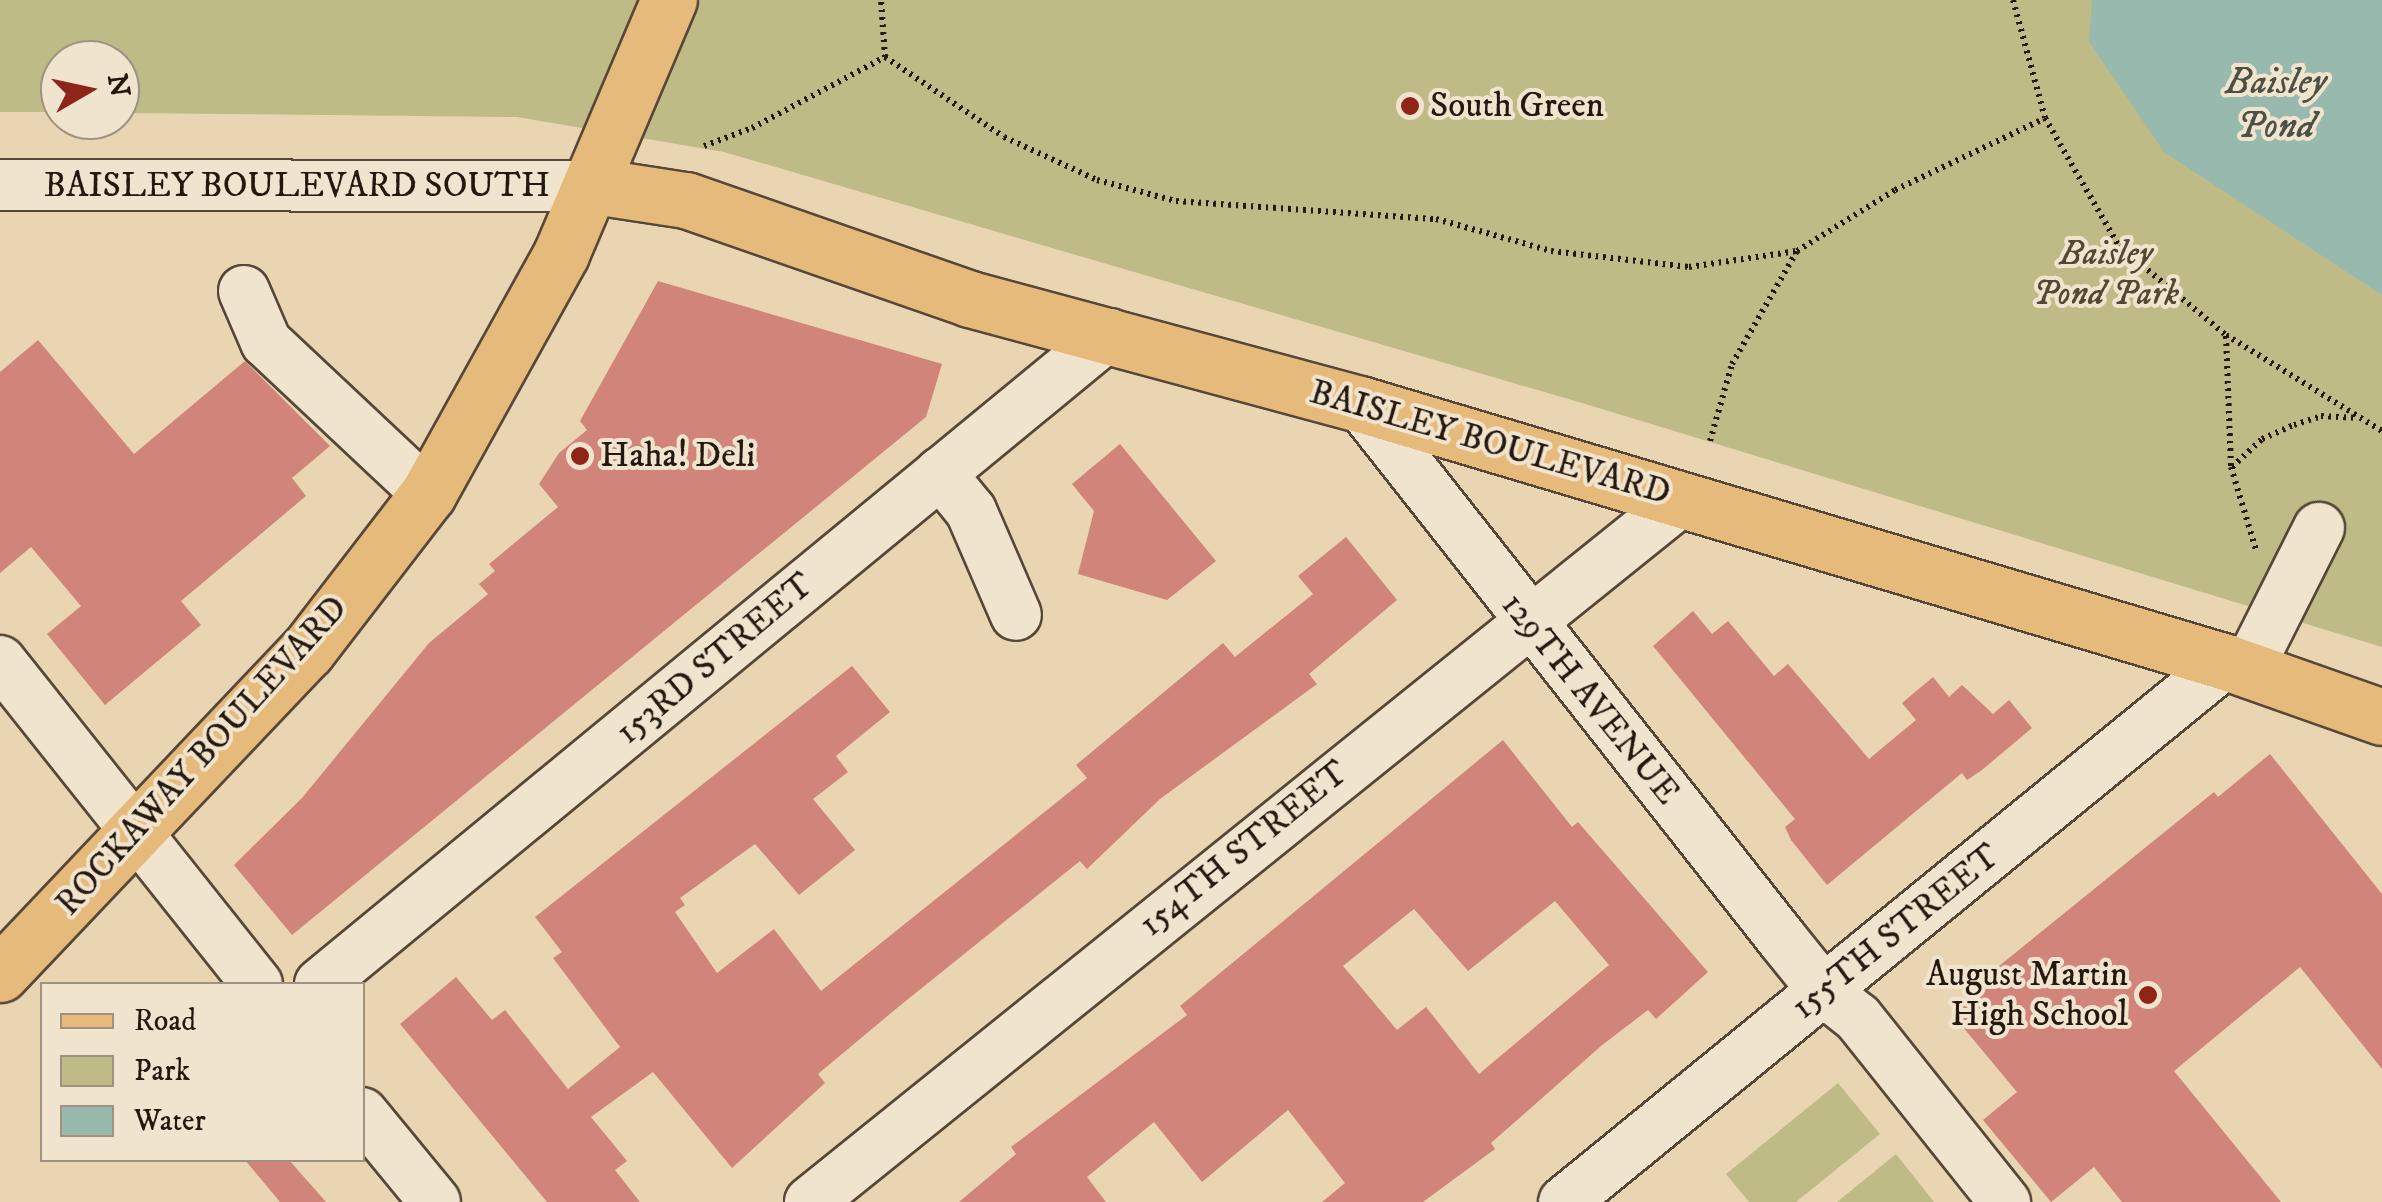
<!DOCTYPE html>
<html>
<head>
<meta charset="utf-8">
<style>
  body { margin:0 }
  #map { position:relative; width:2382px; height:1202px; overflow:hidden; background:#ead5b3; font-family:"IM FELL DW Pica",serif }
  div>[style] { position:absolute }
  [style*='--x'] { left:calc(var(--x)*1px); top:calc(var(--y)*1px); width:calc(var(--w)*1px); rotate:calc(var(--a)*1deg) }
  .green>* { inset:0; background:#bfbb87 }
  .water>* { inset:0; background:#98b9ad }
  .building>* { inset:0; background:#d0847a }
  .path>* { height:6px; margin-top:-3px; transform-origin:0; background:repeating-linear-gradient(90deg,#24180f 0 2.5px,transparent 0 7.5px) }
  .roads { filter:drop-shadow(2px 0 #564738) drop-shadow(-2px 0 #564738) drop-shadow(0 2px #564738) drop-shadow(0 -2px #564738) }
  .minor>* { height:50px; margin:-25px; padding:0 25px; transform-origin:25px; border-radius:25px; background:#f1e4ce }
  .major>* { height:55px; margin:-27.5px; padding:0 27.5px; transform-origin:27.5px; border-radius:27.5px; background:#e5ba7a }
  .dots>* { width:28px; height:28px; translate:-50% -50%; box-sizing:border-box; border:5px solid #f1e4ce; border-radius:50% }
  span { translate:-50% -50%; white-space:nowrap; text-align:center; line-height:1.15; -webkit-text-stroke:8px #f1e4ce; paint-order:stroke }
  .poi-label { font-size:35px; color:#24180f }
  .left { translate:0 -50%; text-align:left }
  .right { translate:-100% -50%; text-align:right }
  .street-label { font-size:35px; color:#24180f }
  .park-label { font-size:35px; color:#524933; font-style:italic }
  .water-label { font-size:38px; color:#4d5046; font-style:italic }
  .legend { position:absolute; left:40px; top:982px; width:325px; height:180px; box-sizing:border-box; background:#f1e4ce; border:2px solid #9f9282; margin:0; padding:12px 18px; list-style:none; font-size:30px; color:#24180f }
  .legend li { display:flex; align-items:center; gap:20px; height:50px }
  .legend b { width:50px; border:2px solid #9f9282 }
  .north { position:absolute; left:40px; top:40px; width:100px; height:100px; box-sizing:border-box; background:#f1e4ce; border:2px solid #9f9282; border-radius:50%; rotate:81deg; font-size:28px; font-weight:700; line-height:40px; text-align:center; color:#24180f }
  .north::after { content:''; display:block; margin:auto; width:35px; height:45px; background:#8f2418; clip-path:polygon(50% 0,100% 100%,50% 72%,0 100%) }
</style>
</head>
<body>
<div id="map">
  <div class="green">
    <div style="clip-path:polygon(0 0,2382px 0,2382px 647px,1592px 406px,724px 152px,517px 117px,120px 113px,120px 60px,60px 60px,60px 112px,0 112px)"></div>
    <div style="clip-path:polygon(1838px 1083px,1880px 1134px,1796px 1202px,1749px 1202px,1726px 1174px)"></div>
    <div style="clip-path:polygon(1896px 1154px,1934px 1202px,1837px 1202px)"></div>
  </div>
  <div class="water">
    <div style="clip-path:polygon(2092px 0,2382px 0,2382px 295px,2164px 152px,2089px 42px)"></div>
  </div>
  <div class="building">
    <div style="clip-path:polygon(658px 281px,942px 364px,926px 417px,292px 935px,234px 865px,302px 798px,429px 643px,488px 594px,479px 584px,495px 571px,489px 564px,558px 507px,539px 484px,559px 453px,587px 430px,580px 421px)"></div>
    <div style="clip-path:polygon(38px 340px,134px 454px,245px 361px,330px 446px,292px 478px,306px 496px,181px 601px,201px 625px,105px 705px,47px 634px,81px 606px,31px 547px,0 573px,0 372px)"></div>
    <div style="clip-path:polygon(1120px 444px,1216px 561px,1167px 600px,1078px 574px,1094px 511px,1072px 484px)"></div>
    <div style="clip-path:polygon(1346px 537px,1397px 600px,1309px 674px,1317px 684px,1160px 799px,1087px 869px,1080px 861px,897px 1008px,818px 1074px,825px 1083px,732px 1168px,653px 1072px,591px 1117px,627px 1161px,615px 1170px,640px 1202px,547px 1202px,400px 1024px,456px 977px,492px 1020px,505px 1010px,568px 1089px,620px 1047px,553px 958px,562px 952px,535px 917px,852px 666px,890px 712px,836px 756px,848px 772px,813px 799px,855px 850px,799px 895px,755px 844px,680px 898px,685px 905px,675px 912px,717px 973px,774px 929px,821px 991px,1087px 778px,1076px 765px,1223px 643px,1235px 657px,1313px 594px,1298px 576px)"></div>
    <div style="clip-path:polygon(1693px 611px,1712px 634px,1728px 621px,1774px 676px,1788px 664px,1869px 759px,1916px 720px,1902px 703px,1933px 677px,1949px 697px,1962px 685px,1993px 714px,2009px 700px,2032px 728px,1982px 770px,1967px 780px,1962px 773px,1827px 885px,1791px 840px,1785px 827px,1795px 819px,1653px 646px)"></div>
    <div style="clip-path:polygon(evenodd,1503px 740px,1572px 827px,1578px 822px,1708px 972px,1656px 1019px,1648px 1010px,1601px 1046px,1491px 1143px,1495px 1149px,1423px 1202px,1322px 1202px,1345px 1183px,1288px 1110px,1202px 1182px,1154px 1122px,1087px 1177px,1106px 1202px,959px 1202px,1016px 1154px,1011px 1147px,1187px 1015px,1180px 1006px,1503px 740px,1555px 901px,1609px 965px,1479px 1074px,1426px 1007px,1397px 1030px,1343px 966px,1414px 909px,1468px 971px,1555px 901px)"></div>
    <div style="clip-path:polygon(2270px 754px,2382px 894px,2382px 1069px,2300px 967px,2174px 1071px,2281px 1202px,2122px 1202px,2094px 1167px,2051px 1202px,1983px 1120px,2017px 1092px,1952px 1014px,2004px 972px,1999px 966px,2214px 792px,2218px 797px)"></div>
    <div style="clip-path:polygon(245px 1160px,289px 1160px,326px 1202px,280px 1202px)"></div>
  </div>
  <div class="path">
    <div style="--x:2013;--y:0;--w:122;--a:74.8"></div>
    <div style="--x:2045;--y:118;--w:148;--a:60"></div>
    <div style="--x:2119;--y:246;--w:139;--a:39.8"></div>
    <div style="--x:2226;--y:335;--w:183;--a:31.6"></div>
    <div style="--x:885;--y:57;--w:143;--a:33.9"></div>
    <div style="--x:1004;--y:137;--w:102;--a:24.8"></div>
    <div style="--x:1097;--y:180;--w:82;--a:14.9"></div>
    <div style="--x:1176;--y:201;--w:261;--a:4"></div>
    <div style="--x:1436;--y:219;--w:119;--a:15.5"></div>
    <div style="--x:1551;--y:251;--w:139;--a:6.6"></div>
    <div style="--x:1689;--y:267;--w:109;--a:-8.4"></div>
    <div style="--x:704;--y:146;--w:51;--a:-20.6"></div>
    <div style="--x:752;--y:128;--w:151;--a:-28.1"></div>
    <div style="--x:885;--y:57;--w:57;--a:-94"></div>
    <div style="--x:2226;--y:336;--w:131;--a:87.8"></div>
    <div style="--x:2231;--y:467;--w:87;--a:73.2"></div>
    <div style="--x:1710;--y:441;--w:80;--a:-74.1"></div>
    <div style="--x:1732;--y:364;--w:130;--a:-60.1"></div>
    <div style="--x:1797;--y:251;--w:115;--a:-31.9"></div>
    <div style="--x:1895;--y:190;--w:166;--a:-25.6"></div>
    <div style="--x:2232;--y:467;--w:41;--a:-43"></div>
    <div style="--x:2262;--y:439;--w:35;--a:-24"></div>
    <div style="--x:2294;--y:425;--w:28;--a:-18"></div>
    <div style="--x:2321;--y:416;--w:33;--a:3"></div>
  </div>
  <div class="roads">
    <div class="minor">
      <div style="--x:0;--y:185;--w:594;--a:0.1"></div>
      <div style="--x:244;--y:291;--w:56;--a:66.7"></div>
      <div style="--x:266;--y:342;--w:222;--a:43.2"></div>
      <div style="--x:1360;--y:404;--w:681;--a:51.73"></div>
      <div style="--x:1782;--y:939;--w:67;--a:51.1"></div>
      <div style="--x:1824;--y:991;--w:43;--a:38.5"></div>
      <div style="--x:1858;--y:1018;--w:236;--a:51.4"></div>
      <div style="--x:940;--y:473;--w:49;--a:50.8"></div>
      <div style="--x:971;--y:511;--w:113;--a:66.6"></div>
      <div style="--x:0;--y:661;--w:413;--a:51.5"></div>
      <div style="--x:2248;--y:669;--w:158;--a:-63.3"></div>
      <div style="--x:320;--y:984;--w:1023;--a:-39.45"></div>
      <div style="--x:362;--y:1113;--w:115;--a:50.6"></div>
      <div style="--x:810;--y:1202;--w:1119;--a:-38.84"></div>
      <div style="--x:1564;--y:1202;--w:854;--a:-39.2"></div>
    </div>
    <div class="major">
      <div style="--x:594;--y:186;--w:93;--a:8.7"></div>
      <div style="--x:686;--y:200;--w:301;--a:19.2"></div>
      <div style="--x:970;--y:299;--w:404;--a:15.1"></div>
      <div style="--x:1360;--y:404;--w:904;--a:16.59"></div>
      <div style="--x:2226;--y:662;--w:165;--a:19.4"></div>
      <div style="--x:0;--y:974;--w:446;--a:-46.5"></div>
      <div style="--x:307;--y:651;--w:198;--a:-52.4"></div>
      <div style="--x:428;--y:494;--w:274;--a:-61"></div>
      <div style="--x:561;--y:254;--w:276;--a:-67"></div>
    </div>
  </div>
  <div class="dots">
    <div style="left:1410px;top:106px;background:#8f2418"></div>
    <div style="left:580px;top:456px;background:#8f2418"></div>
    <div style="left:2148px;top:995px;background:#8f2418"></div>
  </div>
  <div class="poi-label">
    <span class="left" style="left:1430px;top:106px">South Green</span>
    <span class="left" style="left:600px;top:456px">Haha! Deli</span>
    <span class="right" style="left:2128px;top:995px">August Martin<br>High School</span>
  </div>
  <div class="street-label">
    <span style="left:297px;top:186px">BAISLEY BOULEVARD SOUTH</span>
    <span style="left:1490px;top:443px;rotate:16deg">BAISLEY BOULEVARD</span>
    <span style="left:715px;top:659px;rotate:-40deg">153RD STREET</span>
    <span style="left:1590px;top:699px;rotate:51deg">129TH AVENUE</span>
    <span style="left:202px;top:756px;rotate:-48deg">ROCKAWAY BOULEVARD</span>
    <span style="left:1244px;top:849px;rotate:-39deg">154TH STREET</span>
    <span style="left:1896px;top:932px;rotate:-39deg">155TH STREET</span>
  </div>
  <div class="park-label">
    <span style="left:2106px;top:274px">Baisley<br>Pond Park</span>
  </div>
  <div class="water-label">
    <span style="left:2276px;top:105px">Baisley<br>Pond</span>
  </div>
  <ul class="legend">
  <li><b style="height:12px;background:#e5ba7a"></b>Road</li>
  <li><b style="height:28px;background:#bfbb87"></b>Park</li>
  <li><b style="height:28px;background:#98b9ad"></b>Water</li>
  </ul>
  <div class="north">N</div>
</div>
</body>
</html>
